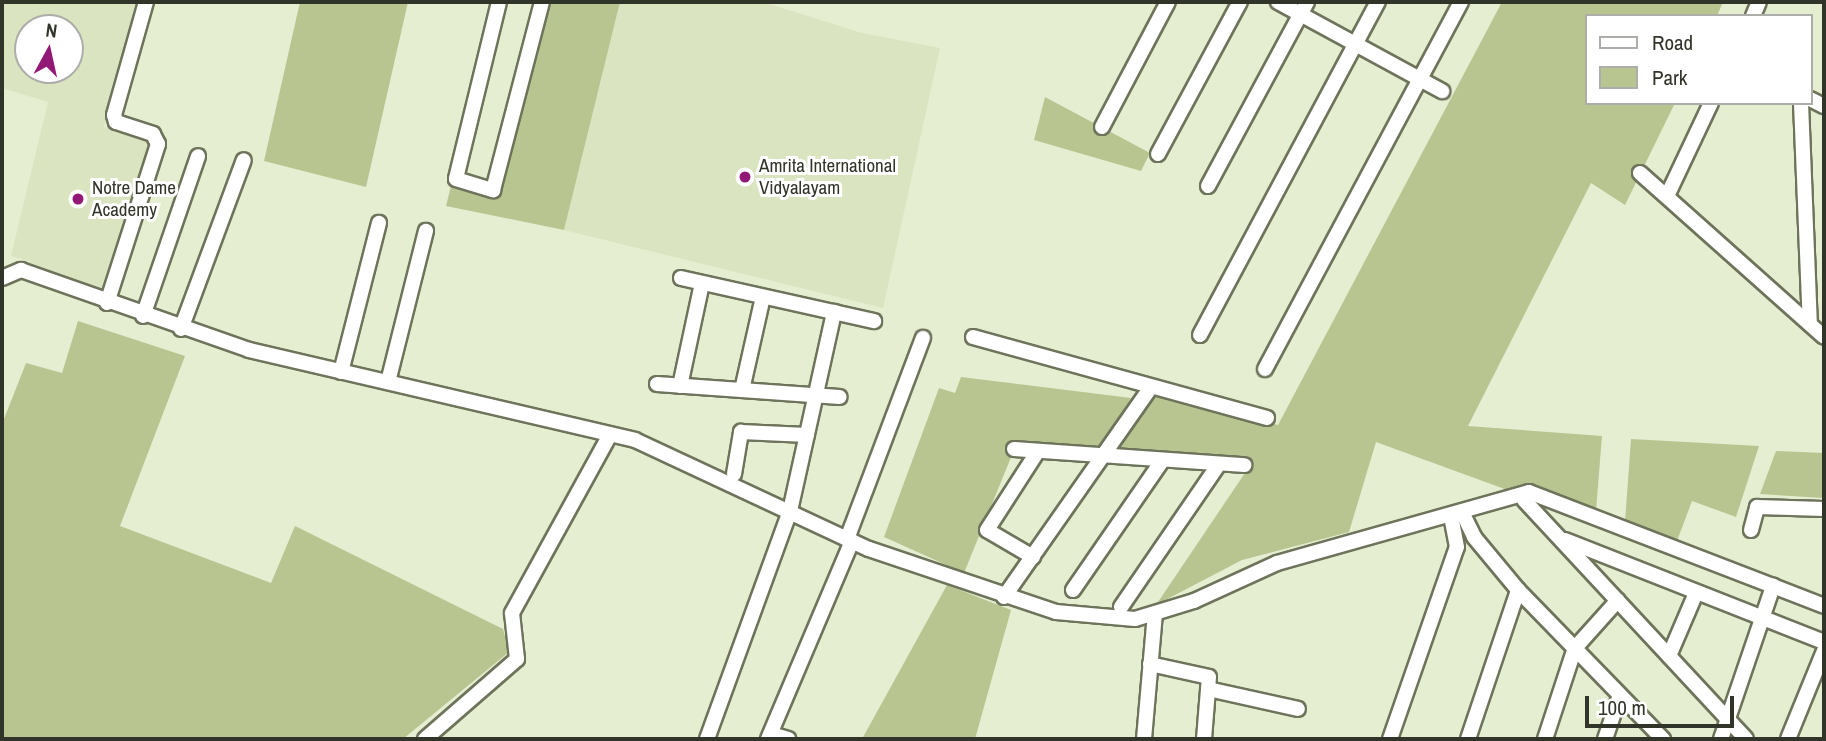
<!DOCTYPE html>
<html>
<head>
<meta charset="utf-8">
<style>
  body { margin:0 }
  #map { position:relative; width:1826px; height:741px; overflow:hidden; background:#e6eed2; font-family:"Archivo Narrow",sans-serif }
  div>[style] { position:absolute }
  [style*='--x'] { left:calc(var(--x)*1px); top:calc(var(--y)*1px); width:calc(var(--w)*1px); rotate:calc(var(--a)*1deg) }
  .built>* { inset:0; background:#dae4c0 }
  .green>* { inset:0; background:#b8c591 }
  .roads { filter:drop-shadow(2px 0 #6e745b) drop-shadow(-2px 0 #6e745b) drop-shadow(0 2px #6e745b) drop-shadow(0 -2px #6e745b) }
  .minor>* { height:14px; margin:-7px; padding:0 7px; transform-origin:7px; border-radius:7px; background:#fff }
  .dots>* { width:19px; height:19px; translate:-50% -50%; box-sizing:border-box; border:4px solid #fff; border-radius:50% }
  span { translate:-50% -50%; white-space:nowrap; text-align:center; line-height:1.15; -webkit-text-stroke:6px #fff; paint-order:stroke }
  .poi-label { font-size:19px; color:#313429 }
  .left { translate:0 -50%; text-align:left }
  .frame { position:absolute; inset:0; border:4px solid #313429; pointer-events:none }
  .legend { position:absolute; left:1585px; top:14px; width:228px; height:91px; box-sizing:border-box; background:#fff; border:2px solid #adaea9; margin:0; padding:9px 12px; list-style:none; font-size:21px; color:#313429 }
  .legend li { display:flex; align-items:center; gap:14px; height:35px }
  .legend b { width:35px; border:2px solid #adaea9 }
  .north { position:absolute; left:14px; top:14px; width:70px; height:70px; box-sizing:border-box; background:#fff; border:2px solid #adaea9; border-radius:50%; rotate:8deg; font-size:19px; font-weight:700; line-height:28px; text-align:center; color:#313429 }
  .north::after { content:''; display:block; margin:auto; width:24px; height:32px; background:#921976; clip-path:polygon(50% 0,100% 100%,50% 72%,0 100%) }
  .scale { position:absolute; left:1585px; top:696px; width:149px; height:32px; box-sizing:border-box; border:4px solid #313429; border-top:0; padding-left:9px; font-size:21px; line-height:24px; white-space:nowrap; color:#313429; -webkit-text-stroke:5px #fff; paint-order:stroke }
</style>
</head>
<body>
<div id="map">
  <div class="built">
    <div style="clip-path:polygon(evenodd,2px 2px,143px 2px,104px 127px,150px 142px,100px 294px,33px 271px,29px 261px,11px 256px,48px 102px,2px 88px,2px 2px,28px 28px,70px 28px,70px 70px,28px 70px,28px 28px)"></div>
    <div style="clip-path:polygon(620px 2px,763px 2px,862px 33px,940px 48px,883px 308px,564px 230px)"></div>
  </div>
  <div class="green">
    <div style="clip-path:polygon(300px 2px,408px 2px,366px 187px,264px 161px)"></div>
    <div style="clip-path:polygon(546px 2px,620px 2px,564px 230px,446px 206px,451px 186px,498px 196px)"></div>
    <div style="clip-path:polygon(1502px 2px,1723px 2px,1717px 16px,1586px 16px,1586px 103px,1675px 103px,1625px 205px,1591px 183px,1468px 426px,1602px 436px,1596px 511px,1527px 484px,1510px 491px,1376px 442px,1349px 532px,1242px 560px,1156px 605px,1253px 461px,1114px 452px,1156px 394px,1278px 425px)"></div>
    <div style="clip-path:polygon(1045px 97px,1150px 153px,1141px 171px,1034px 140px)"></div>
    <div style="clip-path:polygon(78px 321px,185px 356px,120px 526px,271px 583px,295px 526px,503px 629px,509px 652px,403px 739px,2px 739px,2px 424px,26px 363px,62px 373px)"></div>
    <div style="clip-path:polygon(961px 377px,1131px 398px,1100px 452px,1016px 445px,964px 573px,884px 537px,939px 388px,955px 393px)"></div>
    <div style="clip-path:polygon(1631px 439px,1759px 446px,1736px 517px,1692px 501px,1677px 541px,1625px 522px)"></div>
    <div style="clip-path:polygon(1776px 451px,1824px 453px,1824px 498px,1760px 494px)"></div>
    <div style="clip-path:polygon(947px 585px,1011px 610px,975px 739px,862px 739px)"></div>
  </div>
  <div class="roads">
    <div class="minor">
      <div style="--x:499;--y:2;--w:182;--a:103.7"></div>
      <div style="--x:456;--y:179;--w:39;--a:17"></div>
      <div style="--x:493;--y:190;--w:194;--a:-75.4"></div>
      <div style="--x:1278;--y:2;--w:187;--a:28.5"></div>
      <div style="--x:1753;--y:16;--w:15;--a:-67"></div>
      <div style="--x:1810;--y:99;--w:16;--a:27"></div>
      <div style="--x:1801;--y:103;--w:221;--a:87.7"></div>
      <div style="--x:1102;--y:127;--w:141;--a:-62.2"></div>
      <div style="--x:1158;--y:154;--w:173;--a:-61.7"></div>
      <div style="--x:1640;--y:173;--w:246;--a:41.7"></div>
      <div style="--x:1208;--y:186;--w:209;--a:-61.7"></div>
      <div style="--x:1667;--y:196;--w:103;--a:-64.7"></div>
      <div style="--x:2;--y:278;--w:21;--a:-23"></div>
      <div style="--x:21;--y:270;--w:242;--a:19.3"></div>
      <div style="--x:249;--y:350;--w:396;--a:13.1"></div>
      <div style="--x:635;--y:440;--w:258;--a:25"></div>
      <div style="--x:869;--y:549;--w:197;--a:18.6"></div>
      <div style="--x:1056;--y:612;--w:79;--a:5.1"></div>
      <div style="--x:1135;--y:619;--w:62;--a:-17"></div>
      <div style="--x:1194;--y:601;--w:91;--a:-24.6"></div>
      <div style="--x:1277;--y:563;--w:262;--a:-15.7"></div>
      <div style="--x:1529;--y:492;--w:316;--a:21.1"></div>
      <div style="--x:681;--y:278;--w:198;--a:12.6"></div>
      <div style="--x:107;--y:303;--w:167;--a:-72.2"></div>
      <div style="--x:158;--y:144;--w:11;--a:-117"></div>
      <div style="--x:153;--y:134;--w:39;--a:-162"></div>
      <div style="--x:116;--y:122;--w:7;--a:-106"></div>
      <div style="--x:114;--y:115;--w:117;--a:-74.2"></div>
      <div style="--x:143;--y:316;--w:169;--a:-71"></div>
      <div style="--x:181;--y:329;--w:180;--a:-69.6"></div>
      <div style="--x:1200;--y:335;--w:378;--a:-61.9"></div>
      <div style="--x:973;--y:337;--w:305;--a:15.4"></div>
      <div style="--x:1265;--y:369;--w:416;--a:-61.9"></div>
      <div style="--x:341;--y:372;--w:154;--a:-75.7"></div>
      <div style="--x:388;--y:382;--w:156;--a:-75.9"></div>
      <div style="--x:657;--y:384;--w:183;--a:4.1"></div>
      <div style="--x:680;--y:386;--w:105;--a:-77.9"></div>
      <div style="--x:742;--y:390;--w:95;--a:-77.3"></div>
      <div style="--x:1014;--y:449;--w:231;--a:4"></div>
      <div style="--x:734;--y:474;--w:43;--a:-80.5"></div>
      <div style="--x:741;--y:432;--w:66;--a:2.6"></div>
      <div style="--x:1524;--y:500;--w:326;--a:47.1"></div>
      <div style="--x:1462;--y:512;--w:28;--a:64"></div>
      <div style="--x:1474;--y:537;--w:69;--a:50.3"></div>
      <div style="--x:1518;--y:590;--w:208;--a:45.8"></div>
      <div style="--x:1751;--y:530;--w:24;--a:-75"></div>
      <div style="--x:1757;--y:507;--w:67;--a:1.7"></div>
      <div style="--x:847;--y:539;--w:215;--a:-69.3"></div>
      <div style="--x:1565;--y:540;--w:278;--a:21.5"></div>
      <div style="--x:1033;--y:557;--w:53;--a:-149.6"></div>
      <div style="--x:987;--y:530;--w:94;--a:-57.2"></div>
      <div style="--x:1073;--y:590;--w:157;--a:-55.4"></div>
      <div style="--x:1004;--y:597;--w:256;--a:-55"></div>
      <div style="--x:1121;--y:607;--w:173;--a:-55.6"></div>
      <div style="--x:1669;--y:656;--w:69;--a:-66.8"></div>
      <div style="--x:1150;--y:664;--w:60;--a:12.4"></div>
      <div style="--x:1209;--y:677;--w:62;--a:94.6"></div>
      <div style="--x:1208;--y:689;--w:92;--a:12.5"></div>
      <div style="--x:771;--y:734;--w:18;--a:16"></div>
      <div style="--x:425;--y:739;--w:122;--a:-41"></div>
      <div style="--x:517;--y:659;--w:46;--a:-96.2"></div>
      <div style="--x:512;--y:613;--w:203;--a:-61.2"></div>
      <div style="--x:707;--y:739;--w:243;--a:-70"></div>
      <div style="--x:790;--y:511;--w:204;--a:-77.5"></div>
      <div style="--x:768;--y:739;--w:215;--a:-67"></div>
      <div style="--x:1144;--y:739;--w:126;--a:-85"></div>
      <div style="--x:1390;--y:739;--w:203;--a:-70.8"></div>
      <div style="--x:1457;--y:547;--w:33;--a:-101"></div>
      <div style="--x:1468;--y:739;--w:157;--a:-71.4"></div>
      <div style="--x:1545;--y:739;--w:96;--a:-71.8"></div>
      <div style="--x:1575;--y:648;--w:64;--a:-48.1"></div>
      <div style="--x:1605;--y:739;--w:46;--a:-71.2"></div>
      <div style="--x:1721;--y:739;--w:162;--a:-71.2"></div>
      <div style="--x:1788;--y:739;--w:95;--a:-67.8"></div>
    </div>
  </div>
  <div class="dots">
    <div style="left:745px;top:177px;background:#921976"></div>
    <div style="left:78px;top:199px;background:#921976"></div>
  </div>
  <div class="poi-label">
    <span class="left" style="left:759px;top:177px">Amrita International<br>Vidyalayam</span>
    <span class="left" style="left:92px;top:199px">Notre Dame<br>Academy</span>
  </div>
  <div class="frame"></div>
  <ul class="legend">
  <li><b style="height:9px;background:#fff"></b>Road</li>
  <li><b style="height:19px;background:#b8c591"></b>Park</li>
  </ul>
  <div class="north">N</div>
  <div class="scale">100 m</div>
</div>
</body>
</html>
